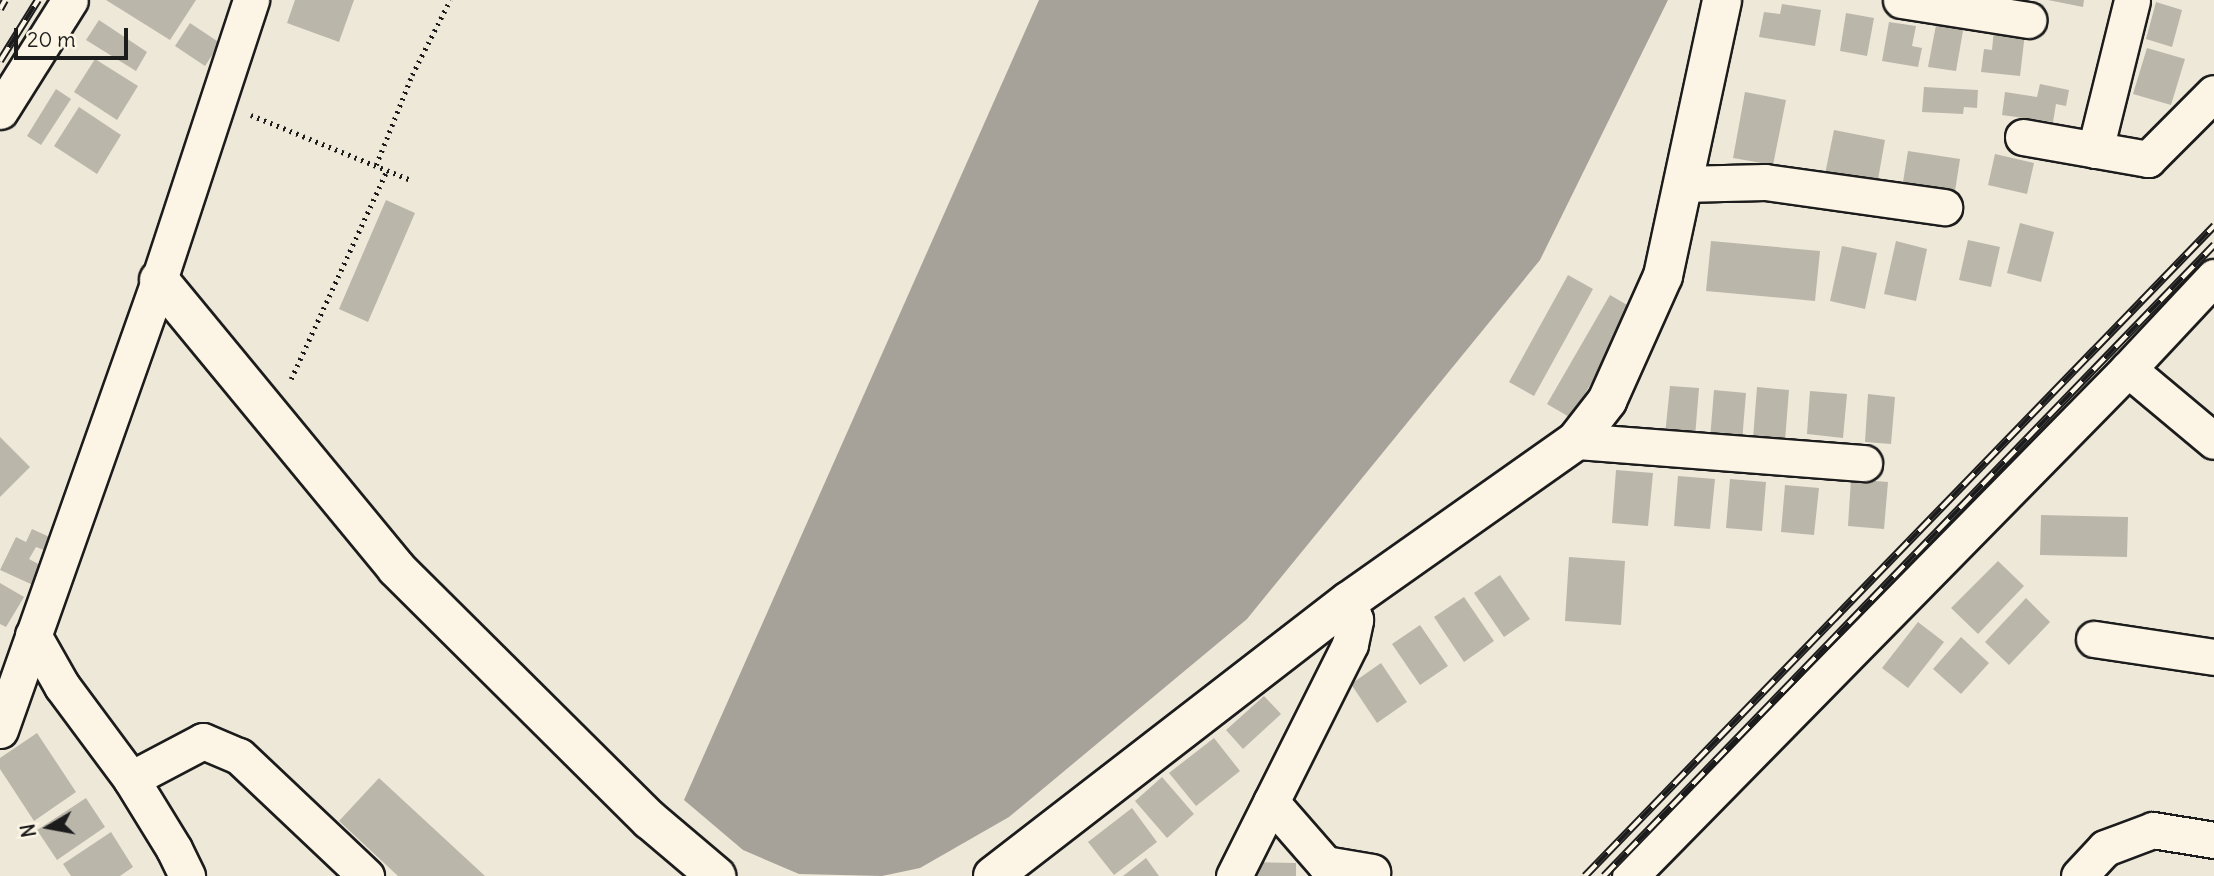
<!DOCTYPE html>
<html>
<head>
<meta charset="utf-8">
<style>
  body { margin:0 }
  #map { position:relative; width:2214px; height:876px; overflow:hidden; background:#eee8d9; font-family:Delius,sans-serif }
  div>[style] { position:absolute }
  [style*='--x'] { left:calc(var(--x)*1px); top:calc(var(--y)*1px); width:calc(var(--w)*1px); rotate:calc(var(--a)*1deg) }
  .water>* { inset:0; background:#a7a299 }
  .building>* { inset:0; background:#bab6aa }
  .path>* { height:4.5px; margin-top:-2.25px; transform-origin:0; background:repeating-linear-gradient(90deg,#1c1c1c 0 2px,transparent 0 7px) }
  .roads { filter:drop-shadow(2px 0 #1c1c1c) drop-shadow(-2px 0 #1c1c1c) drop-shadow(0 2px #1c1c1c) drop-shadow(0 -2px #1c1c1c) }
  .minor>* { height:35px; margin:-17.5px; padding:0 17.5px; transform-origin:17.5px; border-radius:17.5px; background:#fcf5e5 }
  .tertiary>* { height:38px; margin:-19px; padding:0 19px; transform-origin:19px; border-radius:19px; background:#fcf5e5 }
  .rail>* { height:8px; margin-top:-4px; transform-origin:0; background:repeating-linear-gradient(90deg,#fcf5e5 0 16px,#1c1c1c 0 32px); box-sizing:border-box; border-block:2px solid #1c1c1c }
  span { translate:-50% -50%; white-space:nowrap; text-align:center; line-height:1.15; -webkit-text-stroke:6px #fcf5e5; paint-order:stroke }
  .north { position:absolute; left:14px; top:792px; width:70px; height:70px; -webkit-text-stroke:5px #fcf5e5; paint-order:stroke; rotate:260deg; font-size:19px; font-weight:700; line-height:28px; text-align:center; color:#1c1c1c }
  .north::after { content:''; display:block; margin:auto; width:24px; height:32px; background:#1c1c1c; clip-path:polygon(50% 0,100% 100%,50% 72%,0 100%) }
  .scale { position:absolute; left:14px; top:28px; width:114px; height:32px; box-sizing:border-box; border:4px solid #1c1c1c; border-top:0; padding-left:9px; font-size:21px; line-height:24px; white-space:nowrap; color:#1c1c1c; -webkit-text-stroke:5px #fcf5e5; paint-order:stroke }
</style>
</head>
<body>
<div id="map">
  <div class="water">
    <div style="clip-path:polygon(1039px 0,1668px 0,1540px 260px,1247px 619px,1009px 817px,920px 868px,882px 876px,799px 874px,743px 850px,684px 800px)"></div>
  </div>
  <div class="building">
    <div style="clip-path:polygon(106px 0,196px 0,170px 40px)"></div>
    <div style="clip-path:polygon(295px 0,354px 0,339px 42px,287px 23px)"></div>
    <div style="clip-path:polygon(2048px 0,2084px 0,2083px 7px)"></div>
    <div style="clip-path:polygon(2156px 2px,2182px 10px,2172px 47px,2146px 39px)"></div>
    <div style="clip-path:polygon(1782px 4px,1821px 10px,1815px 46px,1759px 37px,1764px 12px,1780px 14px)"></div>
    <div style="clip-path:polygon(1846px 13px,1874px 18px,1867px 56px,1840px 51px)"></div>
    <div style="clip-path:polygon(99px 20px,147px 52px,136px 71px,86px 40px)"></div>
    <div style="clip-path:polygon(1937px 20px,1964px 25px,1956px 71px,1928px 67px)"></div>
    <div style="clip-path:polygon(1889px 22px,1916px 26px,1912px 46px,1922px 48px,1918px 67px,1882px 61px)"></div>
    <div style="clip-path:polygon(190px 23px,220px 43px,205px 66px,175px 46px)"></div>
    <div style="clip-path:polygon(1994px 29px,2025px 33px,2020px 76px,1981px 72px,1984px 49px,1992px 50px)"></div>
    <div style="clip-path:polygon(2147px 48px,2185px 59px,2171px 105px,2133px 94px)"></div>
    <div style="clip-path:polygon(95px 59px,138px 86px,117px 120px,74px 92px)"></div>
    <div style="clip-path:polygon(2040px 84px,2069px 90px,2066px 106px,2056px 104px,2053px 122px,2002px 115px,2005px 92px,2037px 97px)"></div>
    <div style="clip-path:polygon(1924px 87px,1978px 90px,1977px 108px,1964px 107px,1963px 114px,1922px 112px)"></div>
    <div style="clip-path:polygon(56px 89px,71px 99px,41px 145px,27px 136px)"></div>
    <div style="clip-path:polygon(1745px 92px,1786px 100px,1773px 165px,1733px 158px)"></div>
    <div style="clip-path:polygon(79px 107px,121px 135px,97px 174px,54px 146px)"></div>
    <div style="clip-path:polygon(1834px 130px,1885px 140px,1877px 185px,1825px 174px)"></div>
    <div style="clip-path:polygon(1908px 151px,1960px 159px,1955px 191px,1903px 182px)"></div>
    <div style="clip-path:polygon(1995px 154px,2034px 163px,2027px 194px,1988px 185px)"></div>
    <div style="clip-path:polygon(386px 200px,415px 213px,368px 322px,339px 309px)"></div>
    <div style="clip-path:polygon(2020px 223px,2054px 232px,2041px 282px,2007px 273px)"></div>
    <div style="clip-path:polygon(1968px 240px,2000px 247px,1991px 287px,1959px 280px)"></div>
    <div style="clip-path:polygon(1711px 241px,1820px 251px,1815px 301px,1706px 291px)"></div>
    <div style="clip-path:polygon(1896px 241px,1927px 249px,1916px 301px,1884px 294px)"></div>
    <div style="clip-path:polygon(1842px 246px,1877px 253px,1865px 309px,1830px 301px)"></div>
    <div style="clip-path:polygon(1568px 275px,1593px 289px,1534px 396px,1509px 382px)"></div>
    <div style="clip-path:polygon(1610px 295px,1634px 309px,1571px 418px,1547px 404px)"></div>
    <div style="clip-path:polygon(1670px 386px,1699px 388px,1695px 437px,1665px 435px)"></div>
    <div style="clip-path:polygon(1757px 387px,1789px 390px,1785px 441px,1753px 439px)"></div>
    <div style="clip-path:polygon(1714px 390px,1746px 393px,1742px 442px,1710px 439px)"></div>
    <div style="clip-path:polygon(1810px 391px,1847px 394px,1843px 438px,1807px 434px)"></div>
    <div style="clip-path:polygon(1868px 394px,1895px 397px,1891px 444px,1865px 442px)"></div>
    <div style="clip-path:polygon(0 437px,30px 467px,0 497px)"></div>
    <div style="clip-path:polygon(1616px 470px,1653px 473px,1648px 526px,1612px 523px)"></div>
    <div style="clip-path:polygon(1678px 476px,1715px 479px,1710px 529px,1674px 526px)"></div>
    <div style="clip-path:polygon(1730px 479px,1766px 482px,1762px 531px,1726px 528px)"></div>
    <div style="clip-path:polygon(1851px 479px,1888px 482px,1884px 529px,1848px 526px)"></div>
    <div style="clip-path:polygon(1785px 485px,1819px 488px,1814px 535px,1781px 532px)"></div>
    <div style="clip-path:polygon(2041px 515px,2128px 517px,2127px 557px,2040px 555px)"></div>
    <div style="clip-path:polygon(32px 529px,54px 539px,49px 552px,36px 547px,29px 559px,44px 567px,33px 585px,0 570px,16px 537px,26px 542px)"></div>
    <div style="clip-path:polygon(1569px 557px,1625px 561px,1621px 625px,1565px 621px)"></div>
    <div style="clip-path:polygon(1998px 561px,2024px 586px,1978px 634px,1951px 608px)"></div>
    <div style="clip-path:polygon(1500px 575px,1530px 619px,1504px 637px,1474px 593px)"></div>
    <div style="clip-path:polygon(0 583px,24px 597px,6px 627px,0 624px)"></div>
    <div style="clip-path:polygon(1464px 597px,1494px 641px,1464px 662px,1434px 617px)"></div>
    <div style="clip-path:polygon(2026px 598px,2050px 622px,2009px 665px,1985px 642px)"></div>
    <div style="clip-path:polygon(1918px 622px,1944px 642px,1908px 688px,1882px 668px)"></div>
    <div style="clip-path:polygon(1420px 625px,1448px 666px,1420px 685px,1392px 644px)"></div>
    <div style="clip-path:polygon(1961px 637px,1989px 663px,1961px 694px,1933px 669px)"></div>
    <div style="clip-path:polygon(1381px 663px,1407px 702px,1377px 723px,1351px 684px)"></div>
    <div style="clip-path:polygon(1264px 696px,1281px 714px,1243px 749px,1226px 730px)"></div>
    <div style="clip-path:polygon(37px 733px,76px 792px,34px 821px,0 769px,0 758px)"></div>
    <div style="clip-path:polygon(1214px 738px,1240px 771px,1196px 806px,1169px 773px)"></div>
    <div style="clip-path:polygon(1162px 777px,1194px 814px,1167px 838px,1135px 801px)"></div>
    <div style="clip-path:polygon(379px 778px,485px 876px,398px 876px,339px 821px)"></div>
    <div style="clip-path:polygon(86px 798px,105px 827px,57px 860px,37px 830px)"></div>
    <div style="clip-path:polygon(1132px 808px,1157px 842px,1114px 875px,1088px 842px)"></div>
    <div style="clip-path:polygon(111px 832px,133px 867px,120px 876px,71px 876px,63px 864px)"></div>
    <div style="clip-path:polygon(1146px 858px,1159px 876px,1123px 876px)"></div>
    <div style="clip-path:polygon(1244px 862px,1296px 863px,1296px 876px,1244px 876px)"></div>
  </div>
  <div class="path">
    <div style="--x:251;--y:115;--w:173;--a:22.1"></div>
    <div style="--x:376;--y:165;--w:97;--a:-68.2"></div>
    <div style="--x:412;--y:75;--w:84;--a:-63.1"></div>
    <div style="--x:291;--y:379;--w:230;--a:-65.3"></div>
  </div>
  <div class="roads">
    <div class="minor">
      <div style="--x:1901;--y:0;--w:129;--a:8.9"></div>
      <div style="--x:0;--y:111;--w:131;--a:-57.8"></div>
      <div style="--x:2023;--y:137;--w:127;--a:10"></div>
      <div style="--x:2148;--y:159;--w:93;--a:-45"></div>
      <div style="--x:2095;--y:150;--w:154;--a:-76.1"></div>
      <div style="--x:1682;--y:184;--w:83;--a:-1.4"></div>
      <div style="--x:1765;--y:182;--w:181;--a:8"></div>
      <div style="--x:2128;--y:369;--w:112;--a:39.9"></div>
      <div style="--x:1576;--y:441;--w:289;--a:4.4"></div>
      <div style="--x:33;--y:635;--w:59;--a:60.4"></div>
      <div style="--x:62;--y:686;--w:116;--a:53.4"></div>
      <div style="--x:131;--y:779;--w:82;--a:58.4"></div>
      <div style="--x:174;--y:849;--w:30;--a:64"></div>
      <div style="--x:2094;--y:639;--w:121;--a:8.5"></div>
      <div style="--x:0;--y:730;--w:477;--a:-70.5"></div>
      <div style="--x:159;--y:280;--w:295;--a:-71.8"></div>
      <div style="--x:131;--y:779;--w:81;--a:-27.8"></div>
      <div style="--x:203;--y:741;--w:39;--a:23"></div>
      <div style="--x:239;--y:756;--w:175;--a:43.4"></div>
      <div style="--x:1271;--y:802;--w:82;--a:48.9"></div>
      <div style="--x:1325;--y:864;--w:48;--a:9.7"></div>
      <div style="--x:1234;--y:876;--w:259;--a:-63.4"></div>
      <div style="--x:1350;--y:644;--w:25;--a:-78"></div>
      <div style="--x:1355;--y:620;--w:20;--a:-108"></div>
      <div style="--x:1630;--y:876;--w:711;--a:-45.51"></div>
      <div style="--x:2128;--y:369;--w:126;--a:-46.9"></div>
      <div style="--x:2079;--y:876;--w:38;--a:-47"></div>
      <div style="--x:2105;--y:848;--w:51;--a:-20.6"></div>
      <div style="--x:2153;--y:830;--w:62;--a:9.3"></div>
    </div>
    <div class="tertiary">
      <div style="--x:159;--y:280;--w:373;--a:50.5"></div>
      <div style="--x:396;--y:568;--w:358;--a:44.8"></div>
      <div style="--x:650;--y:820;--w:87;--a:40.3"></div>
      <div style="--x:993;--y:876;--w:450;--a:-37.7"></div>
      <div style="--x:1349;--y:601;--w:278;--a:-35.2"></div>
      <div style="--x:1576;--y:441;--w:51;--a:-52.2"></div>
      <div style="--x:1607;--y:401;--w:137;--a:-65.9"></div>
      <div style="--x:1663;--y:276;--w:282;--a:-77.9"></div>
    </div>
  </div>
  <div class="rail">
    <div style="--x:0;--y:9;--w:10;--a:-61"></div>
    <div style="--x:0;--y:61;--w:72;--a:-58.1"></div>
    <div style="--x:1585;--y:876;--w:905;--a:-45.94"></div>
    <div style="--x:1604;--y:876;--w:878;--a:-45.97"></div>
  </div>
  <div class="north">N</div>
  <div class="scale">20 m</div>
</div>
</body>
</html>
